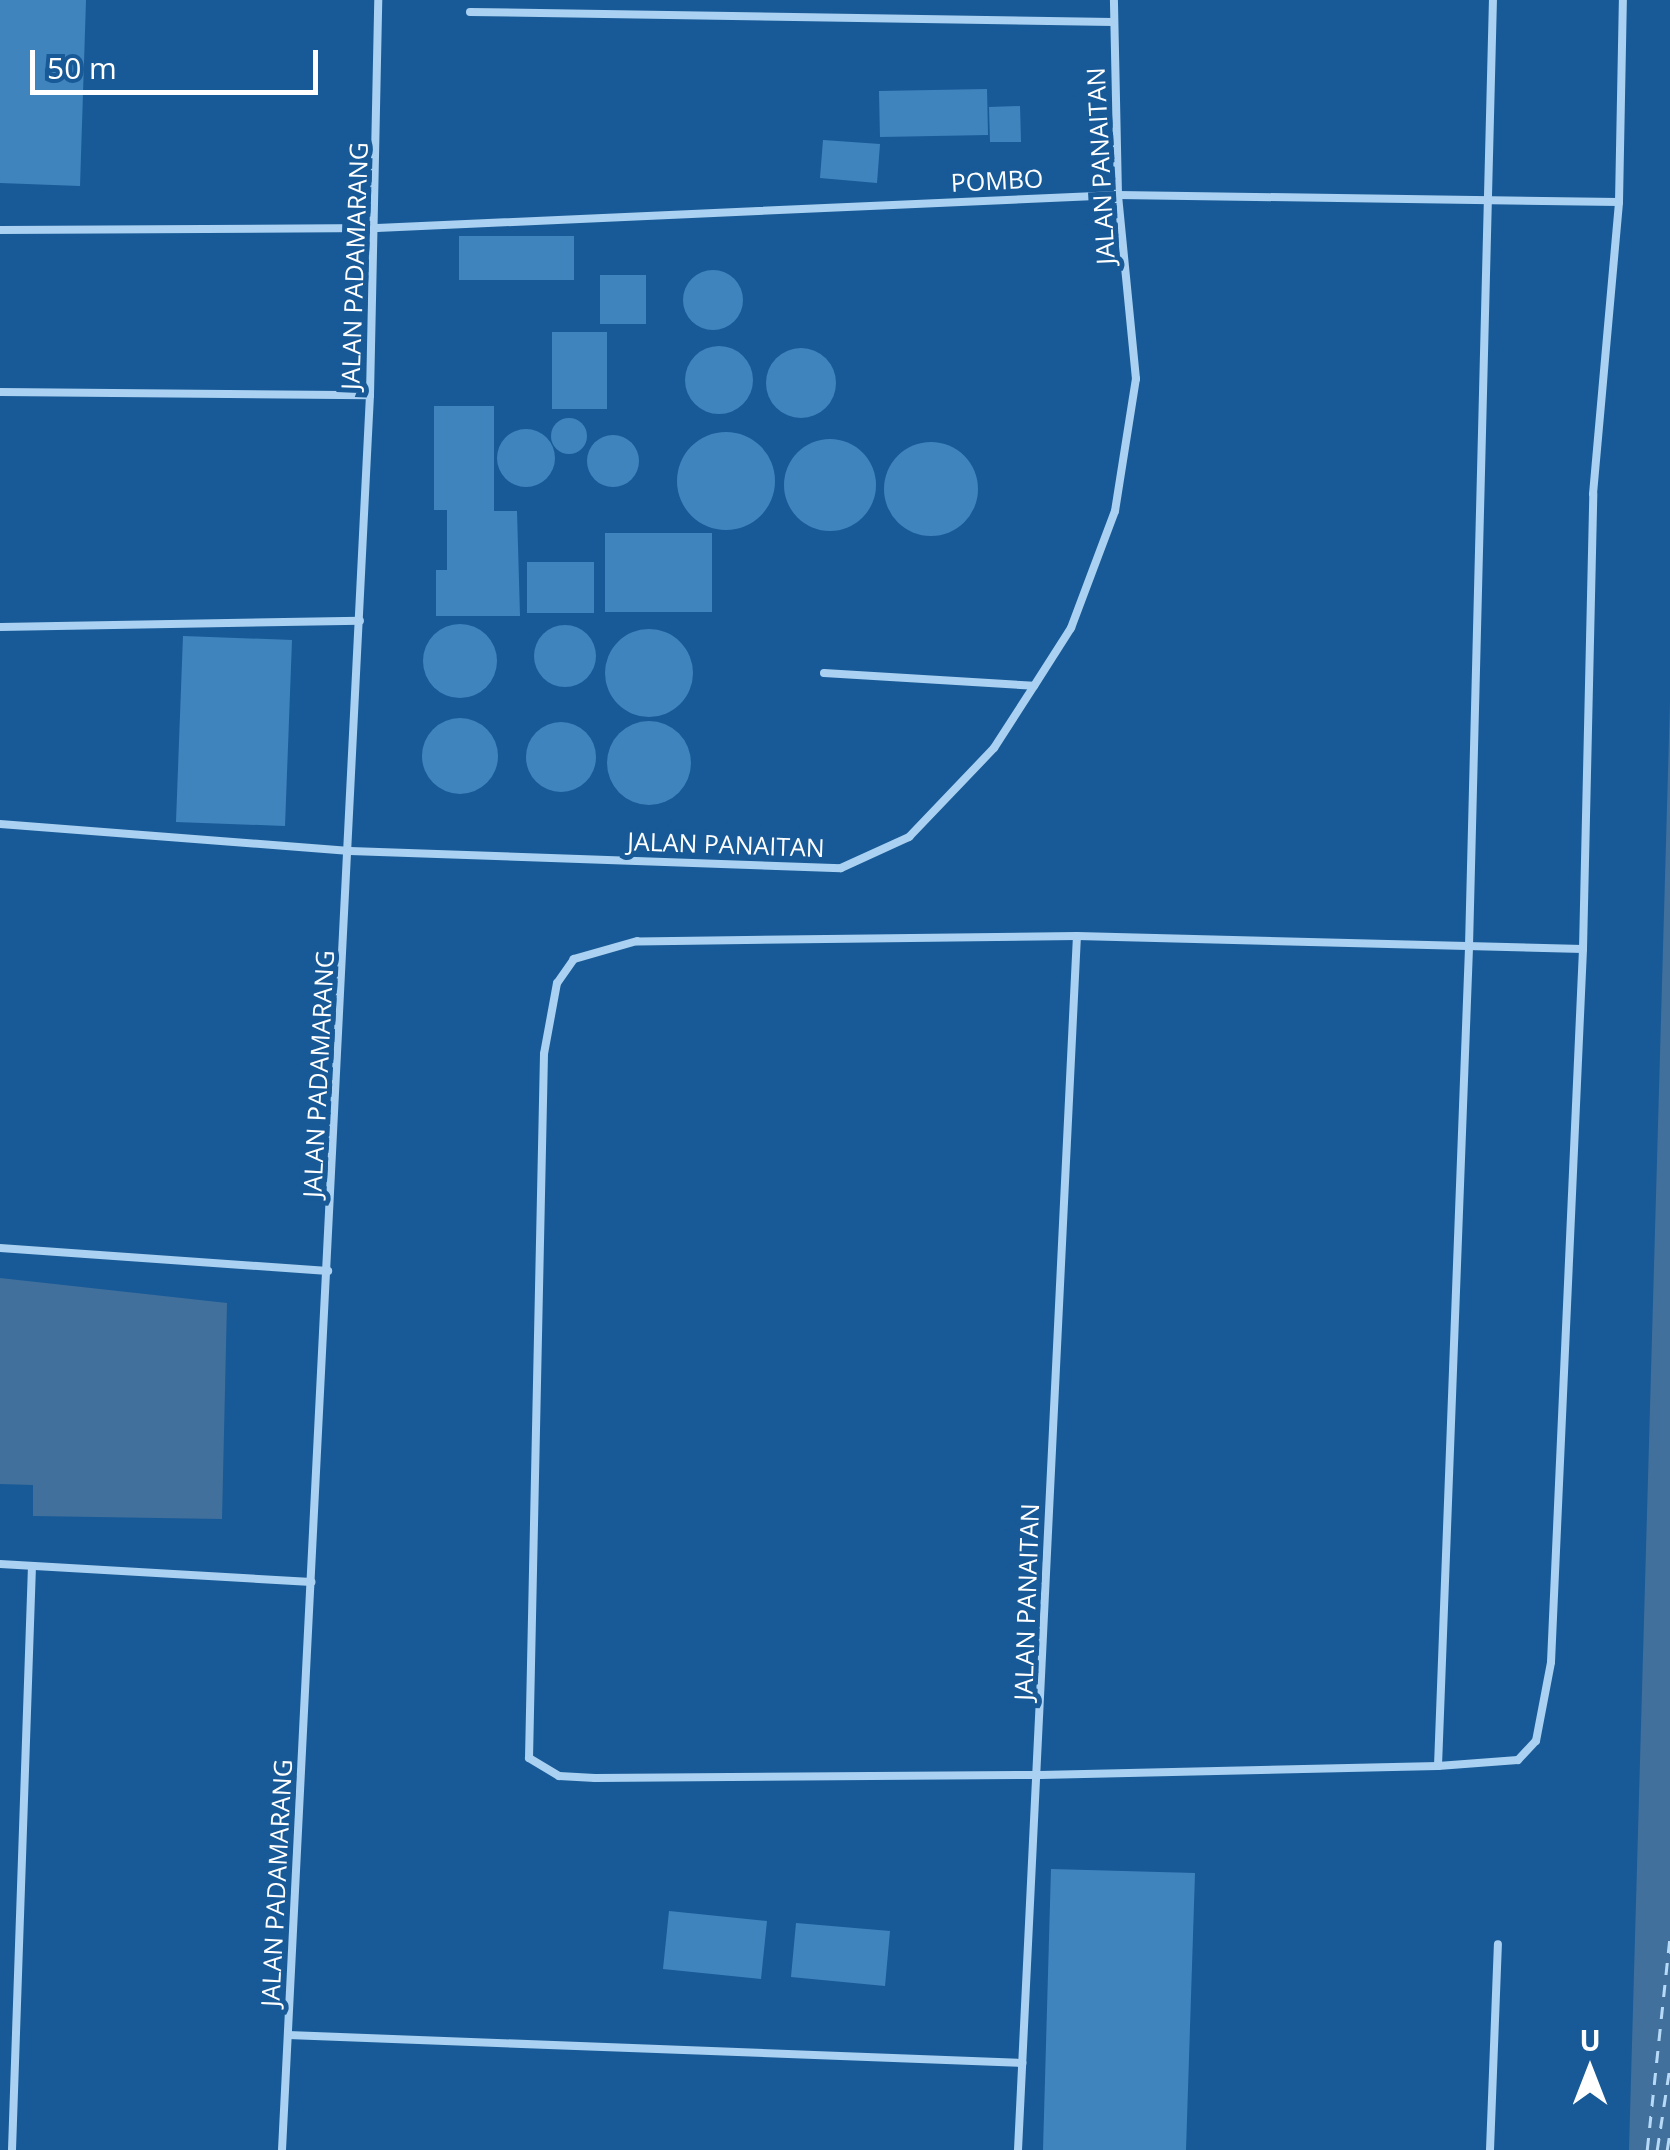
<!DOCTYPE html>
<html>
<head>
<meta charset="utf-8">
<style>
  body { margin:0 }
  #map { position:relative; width:1670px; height:2150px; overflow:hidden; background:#185a97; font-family:"Open Sans",sans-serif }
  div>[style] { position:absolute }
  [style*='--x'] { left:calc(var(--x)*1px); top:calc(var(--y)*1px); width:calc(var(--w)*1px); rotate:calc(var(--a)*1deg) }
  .water>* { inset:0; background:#41709c }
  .ferry>* { height:2.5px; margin-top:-1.25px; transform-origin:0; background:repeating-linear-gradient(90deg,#b7daf8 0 12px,transparent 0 22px) }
  .building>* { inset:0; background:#4084be }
  .round { border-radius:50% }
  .service>* { height:8px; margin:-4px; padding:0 4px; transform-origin:4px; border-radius:4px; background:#aad1f1 }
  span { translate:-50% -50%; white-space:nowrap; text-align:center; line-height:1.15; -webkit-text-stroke:10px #185a97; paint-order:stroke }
  .street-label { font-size:25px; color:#fff }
  .north { position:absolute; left:1540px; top:2020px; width:100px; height:100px; -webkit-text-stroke:8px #185a97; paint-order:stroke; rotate:0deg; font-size:28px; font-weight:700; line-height:40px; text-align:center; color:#fff }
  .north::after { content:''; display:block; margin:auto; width:35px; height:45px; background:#fff; clip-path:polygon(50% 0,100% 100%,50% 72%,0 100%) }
  .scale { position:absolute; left:30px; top:50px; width:288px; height:45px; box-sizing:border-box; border:5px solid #fff; border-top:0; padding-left:12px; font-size:30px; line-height:35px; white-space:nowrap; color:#fff; -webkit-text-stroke:8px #185a97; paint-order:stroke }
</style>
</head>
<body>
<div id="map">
  <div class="water">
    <div style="clip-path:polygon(1670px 701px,1670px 2150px,1629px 2150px)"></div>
    <div style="clip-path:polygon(0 1278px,227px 1303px,222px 1519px,33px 1516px,33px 1485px,0 1484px)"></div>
  </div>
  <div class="ferry">
    <div style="--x:1647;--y:2150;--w:216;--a:-83.9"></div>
    <div style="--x:1657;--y:2150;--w:86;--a:-81.3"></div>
    <div style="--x:1667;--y:2150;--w:18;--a:-81"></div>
  </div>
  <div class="building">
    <div style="clip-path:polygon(0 0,86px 0,80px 186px,0 183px)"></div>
    <div style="clip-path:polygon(987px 89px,988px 135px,880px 137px,879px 91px)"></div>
    <div style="clip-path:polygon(1020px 106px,1021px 142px,990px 142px,989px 107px)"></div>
    <div style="clip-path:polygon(823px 140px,880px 144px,877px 183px,820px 178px)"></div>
    <div style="clip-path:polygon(459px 236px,574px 236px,574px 280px,459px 280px)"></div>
    <div class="round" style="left:683px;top:270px;width:60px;height:60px"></div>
    <div style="clip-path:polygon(600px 275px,646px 275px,646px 324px,600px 324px)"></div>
    <div style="clip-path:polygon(552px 332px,607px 332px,607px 409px,552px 409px)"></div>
    <div class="round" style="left:685px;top:346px;width:68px;height:68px"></div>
    <div class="round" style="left:766px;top:348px;width:70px;height:70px"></div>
    <div style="clip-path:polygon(434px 406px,494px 406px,494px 511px,517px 511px,520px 616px,436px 616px,436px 570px,447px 570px,447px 510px,434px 510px)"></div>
    <div class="round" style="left:551px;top:418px;width:36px;height:36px"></div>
    <div class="round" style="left:497px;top:429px;width:58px;height:58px"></div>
    <div class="round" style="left:677px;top:432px;width:98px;height:98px"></div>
    <div class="round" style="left:587px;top:435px;width:52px;height:52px"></div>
    <div class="round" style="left:784px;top:439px;width:92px;height:92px"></div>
    <div class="round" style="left:884px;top:442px;width:94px;height:94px"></div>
    <div style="clip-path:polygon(605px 533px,712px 533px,712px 612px,605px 612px)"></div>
    <div style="clip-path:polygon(527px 562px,594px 562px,594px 613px,527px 613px)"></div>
    <div class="round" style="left:423px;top:624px;width:74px;height:74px"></div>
    <div class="round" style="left:534px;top:625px;width:62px;height:62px"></div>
    <div class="round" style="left:605px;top:629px;width:88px;height:88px"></div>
    <div style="clip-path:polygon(183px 636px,292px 640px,285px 826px,176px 822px)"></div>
    <div class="round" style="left:422px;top:718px;width:76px;height:76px"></div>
    <div class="round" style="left:607px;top:721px;width:84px;height:84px"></div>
    <div class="round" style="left:526px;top:722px;width:70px;height:70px"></div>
    <div style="clip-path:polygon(1051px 1869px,1195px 1873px,1186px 2150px,1043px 2150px)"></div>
    <div style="clip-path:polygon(669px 1911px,767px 1921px,761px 1979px,663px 1969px)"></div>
    <div style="clip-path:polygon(796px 1923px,890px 1931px,885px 1986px,791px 1977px)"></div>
  </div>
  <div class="service">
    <div style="--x:470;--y:12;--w:643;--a:0.89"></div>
    <div style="--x:0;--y:230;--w:377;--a:-0.3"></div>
    <div style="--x:377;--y:228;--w:742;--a:-2.55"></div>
    <div style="--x:1118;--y:195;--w:501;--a:0.8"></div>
    <div style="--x:0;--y:392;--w:370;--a:0.5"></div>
    <div style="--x:0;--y:627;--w:360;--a:-1"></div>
    <div style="--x:824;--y:673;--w:210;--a:3.5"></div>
    <div style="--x:0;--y:824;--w:351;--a:4.4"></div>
    <div style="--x:350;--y:851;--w:491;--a:2"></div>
    <div style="--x:841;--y:868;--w:75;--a:-24.5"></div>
    <div style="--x:909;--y:837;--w:123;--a:-46.3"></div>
    <div style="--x:994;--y:748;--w:74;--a:-57.2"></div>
    <div style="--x:1034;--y:686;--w:69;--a:-57.5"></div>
    <div style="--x:1071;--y:628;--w:125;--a:-69.4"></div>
    <div style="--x:1115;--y:511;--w:134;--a:-81"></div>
    <div style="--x:1136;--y:379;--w:185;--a:-95.6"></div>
    <div style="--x:1118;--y:195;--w:195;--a:-91.2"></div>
    <div style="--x:1583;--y:949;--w:506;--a:-178.53"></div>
    <div style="--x:1077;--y:936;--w:440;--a:179.3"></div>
    <div style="--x:637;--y:941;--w:66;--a:164.1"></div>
    <div style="--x:574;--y:959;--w:29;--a:125"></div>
    <div style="--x:557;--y:983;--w:72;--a:100.4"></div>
    <div style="--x:544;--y:1054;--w:704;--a:91.22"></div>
    <div style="--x:529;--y:1758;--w:35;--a:31"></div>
    <div style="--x:559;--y:1776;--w:36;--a:3"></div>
    <div style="--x:595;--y:1778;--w:445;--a:-0.4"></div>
    <div style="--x:1040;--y:1775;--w:398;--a:-1.3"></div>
    <div style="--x:1438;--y:1766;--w:80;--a:-4.3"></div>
    <div style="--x:1518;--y:1760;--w:26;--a:-47"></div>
    <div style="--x:1536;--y:1741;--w:80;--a:-79.2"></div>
    <div style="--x:1551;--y:1662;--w:714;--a:-87.43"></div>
    <div style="--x:1583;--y:949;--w:455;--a:-88.7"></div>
    <div style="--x:1593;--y:494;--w:293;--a:-84.9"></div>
    <div style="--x:1619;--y:202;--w:202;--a:-88.9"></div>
    <div style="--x:0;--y:1248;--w:329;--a:4"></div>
    <div style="--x:0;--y:1564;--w:312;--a:3.3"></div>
    <div style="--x:1438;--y:1766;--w:821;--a:-87.83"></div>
    <div style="--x:1469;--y:946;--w:946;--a:-88.55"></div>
    <div style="--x:288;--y:2035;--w:735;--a:2.18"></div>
    <div style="--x:12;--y:2150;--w:584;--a:-88.04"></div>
    <div style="--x:282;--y:2150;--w:1757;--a:-87.13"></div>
    <div style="--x:370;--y:395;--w:395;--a:-88.8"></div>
    <div style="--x:1018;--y:2150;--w:1215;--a:-87.22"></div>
    <div style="--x:1490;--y:2150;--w:206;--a:-87.8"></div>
  </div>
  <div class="street-label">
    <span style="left:1100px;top:166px;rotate:-93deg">JALAN PANAITAN</span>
    <span style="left:997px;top:180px;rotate:-3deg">POMBO</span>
    <span style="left:354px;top:266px;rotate:-88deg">JALAN PADAMARANG</span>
    <span style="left:726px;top:844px;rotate:2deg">JALAN PANAITAN</span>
    <span style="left:318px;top:1074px;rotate:-87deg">JALAN PADAMARANG</span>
    <span style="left:1026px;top:1602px;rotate:-88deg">JALAN PANAITAN</span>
    <span style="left:276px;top:1883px;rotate:-87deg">JALAN PADAMARANG</span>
  </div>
  <div class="north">U</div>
  <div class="scale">50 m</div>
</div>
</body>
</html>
